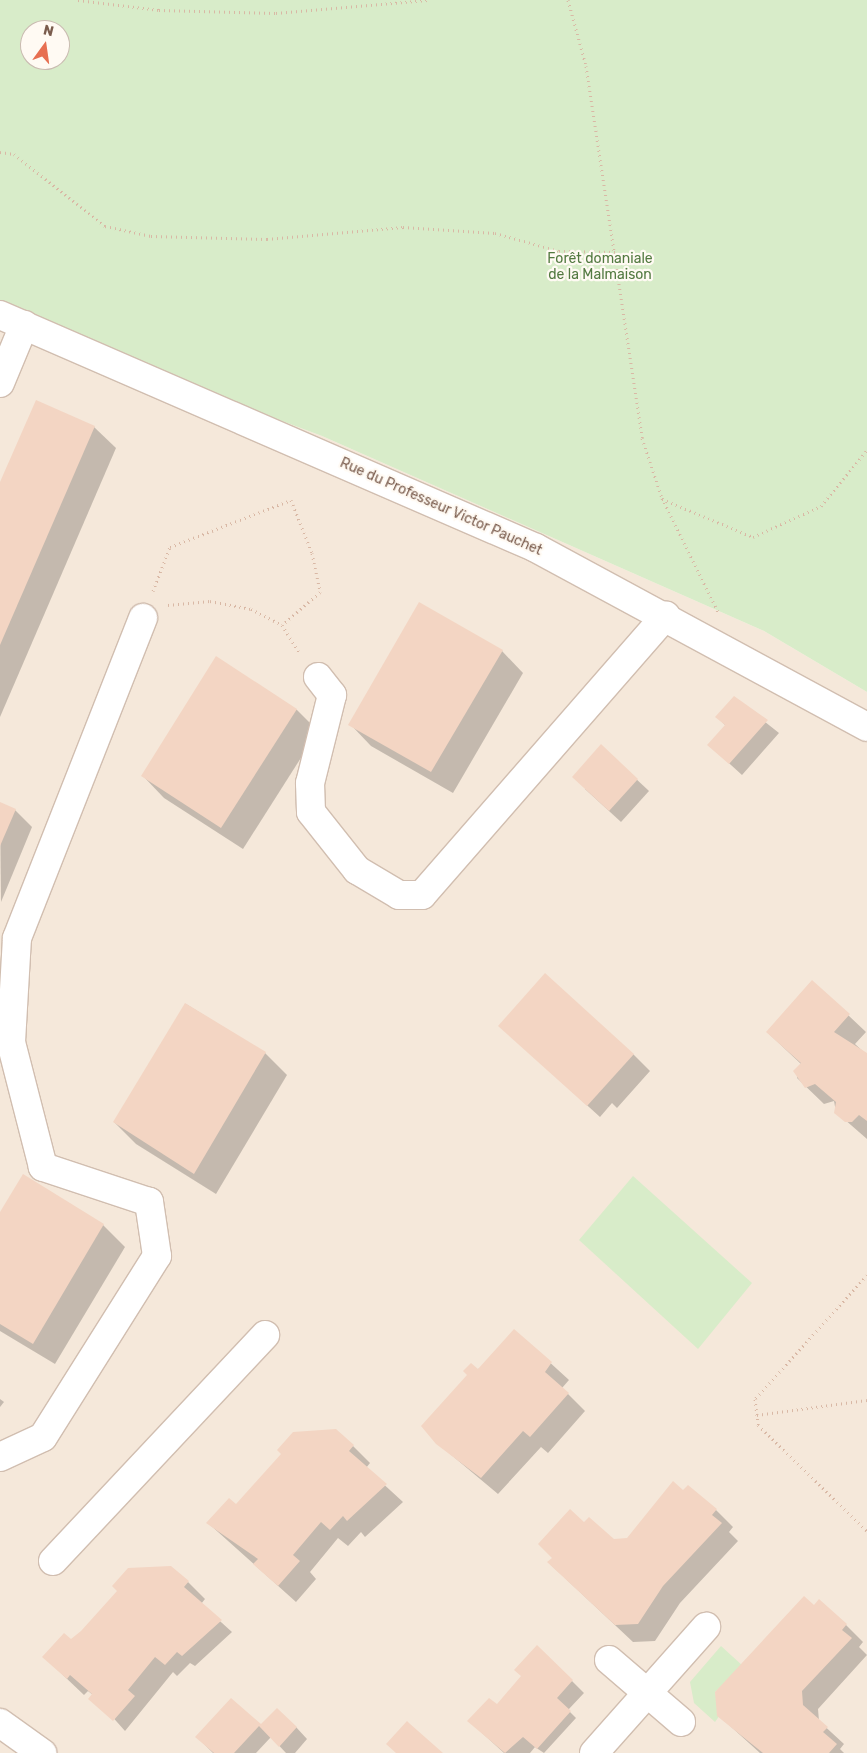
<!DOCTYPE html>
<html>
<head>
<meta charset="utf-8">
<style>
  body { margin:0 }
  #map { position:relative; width:867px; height:1753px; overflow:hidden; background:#fdf6ec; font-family:Rubik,sans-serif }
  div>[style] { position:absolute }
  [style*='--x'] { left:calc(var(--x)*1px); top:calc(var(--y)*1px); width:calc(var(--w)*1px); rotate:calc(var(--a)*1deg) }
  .residential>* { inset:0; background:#f5e8da }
  .green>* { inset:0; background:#d8ecc9 }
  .shadow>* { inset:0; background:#0003 }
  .building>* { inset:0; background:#f3d5c3 }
  .path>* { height:3px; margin-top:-1.5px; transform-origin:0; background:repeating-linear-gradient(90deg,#d9b8a5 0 1px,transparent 0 5px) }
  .roads { filter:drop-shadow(1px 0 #d1beb0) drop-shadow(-1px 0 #d1beb0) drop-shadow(0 1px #d1beb0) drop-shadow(0 -1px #d1beb0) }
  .minor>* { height:28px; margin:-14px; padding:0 14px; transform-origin:14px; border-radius:14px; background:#fff }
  span { translate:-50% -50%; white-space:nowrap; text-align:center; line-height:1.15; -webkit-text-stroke:4.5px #fffaf3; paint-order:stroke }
  .park-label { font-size:14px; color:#537a41 }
  .street-label { font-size:14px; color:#7a5c4d }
  .north { position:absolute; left:20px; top:20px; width:50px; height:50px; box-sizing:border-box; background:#fffaf3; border:1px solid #cabbb1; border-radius:50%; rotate:14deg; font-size:14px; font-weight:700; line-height:20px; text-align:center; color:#7a5c4d }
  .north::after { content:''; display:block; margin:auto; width:18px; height:22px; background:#e76f51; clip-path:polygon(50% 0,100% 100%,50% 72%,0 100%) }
</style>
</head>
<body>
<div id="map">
  <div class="residential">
    <div style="clip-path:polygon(0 315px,322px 436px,764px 631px,867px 692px,867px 1753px,0 1753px)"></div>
  </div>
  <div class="green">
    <div style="clip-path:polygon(evenodd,0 0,867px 0,867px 692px,764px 631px,322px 436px,0 315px,0 0,30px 30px,60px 30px,60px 60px,30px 60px,30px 30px)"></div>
    <div style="clip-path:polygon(633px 1176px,752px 1283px,698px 1349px,579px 1240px)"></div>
    <div style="clip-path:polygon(721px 1646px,743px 1666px,715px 1692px,720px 1715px,715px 1722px,694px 1703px,690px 1682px)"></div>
  </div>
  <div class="shadow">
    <div style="clip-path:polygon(94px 427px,116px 448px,0 717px,0 485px)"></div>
    <div style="clip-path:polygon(502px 651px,523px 673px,453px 793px,371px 746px,350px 724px)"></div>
    <div style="clip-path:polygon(216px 658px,297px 710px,318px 731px,243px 849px,164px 798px,143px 776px)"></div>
    <div style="clip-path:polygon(734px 697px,779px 733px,742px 775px,709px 745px,726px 726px,717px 717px)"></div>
    <div style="clip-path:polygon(601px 746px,649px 791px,621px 822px,585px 789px)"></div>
    <div style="clip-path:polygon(0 803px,15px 810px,32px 827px,1px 902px)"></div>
    <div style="clip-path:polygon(812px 981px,866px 1032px,855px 1044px,867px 1055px,867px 1139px,836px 1112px,834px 1101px,824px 1104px,797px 1078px,801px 1064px,767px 1032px)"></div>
    <div style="clip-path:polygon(186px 1004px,265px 1053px,287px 1075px,216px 1194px,136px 1144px,114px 1122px)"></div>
    <div style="clip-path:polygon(512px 1037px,633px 1054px,650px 1071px,617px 1108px,612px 1103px,600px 1117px)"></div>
    <div style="clip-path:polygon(23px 1176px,103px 1225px,125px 1247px,55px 1364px,0 1331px,0 1214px)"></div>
    <div style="clip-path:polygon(522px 1337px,569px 1380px,562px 1388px,585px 1411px,548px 1453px,541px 1447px,498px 1494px,437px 1443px,477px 1370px)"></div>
    <div style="clip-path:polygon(0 1399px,4px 1402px,0 1407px)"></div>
    <div style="clip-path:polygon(353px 1446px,370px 1463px,366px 1468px,403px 1502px,365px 1537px,361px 1532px,348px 1546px,338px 1538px,310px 1572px,316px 1579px,296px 1602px,208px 1523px)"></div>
    <div style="clip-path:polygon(683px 1492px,716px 1510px,733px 1527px,729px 1532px,738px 1541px,680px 1603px,655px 1641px,633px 1642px,550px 1564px,585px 1524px,614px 1540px,628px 1540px)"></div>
    <div style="clip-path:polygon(188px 1582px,205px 1599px,201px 1604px,232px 1632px,195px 1666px,190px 1663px,177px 1676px,173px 1672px,125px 1731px,93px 1695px,88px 1691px,84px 1695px,44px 1657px)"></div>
    <div style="clip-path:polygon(814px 1607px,846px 1625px,863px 1642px,859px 1647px,867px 1655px,818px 1709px,819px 1721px,844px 1744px,840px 1749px,844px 1753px,760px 1753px,718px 1715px)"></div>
    <div style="clip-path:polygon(572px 1681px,584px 1693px,568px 1710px,576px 1718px,544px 1753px,535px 1747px,530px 1753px,504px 1753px,469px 1721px,497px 1706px)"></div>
    <div style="clip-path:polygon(231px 1700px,260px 1726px,296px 1727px,307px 1739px,295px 1753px,286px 1753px,271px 1737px,256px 1753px,213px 1753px,197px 1737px)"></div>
  </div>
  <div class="building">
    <div style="clip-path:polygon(36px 400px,95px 426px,0 645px,0 482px)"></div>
    <div style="clip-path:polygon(419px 602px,503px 650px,431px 772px,348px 725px)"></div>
    <div style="clip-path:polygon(216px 656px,297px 709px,221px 828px,141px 776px)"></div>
    <div style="clip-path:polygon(734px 696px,768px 720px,729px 764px,707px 745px,725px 725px,715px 717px)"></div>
    <div style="clip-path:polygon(601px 744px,638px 779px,609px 811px,572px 777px)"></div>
    <div style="clip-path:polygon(0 802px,16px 809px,0 846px)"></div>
    <div style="clip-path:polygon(545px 973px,634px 1054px,587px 1106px,498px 1026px)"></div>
    <div style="clip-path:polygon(812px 980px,850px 1014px,834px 1032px,867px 1053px,867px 1121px,859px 1115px,852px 1122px,845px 1122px,834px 1113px,836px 1102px,815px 1084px,805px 1088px,793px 1071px,801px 1063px,766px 1032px)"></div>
    <div style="clip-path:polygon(185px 1003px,266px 1052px,194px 1174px,113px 1122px)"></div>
    <div style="clip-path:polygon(23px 1174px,104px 1224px,33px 1344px,0 1324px,0 1212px)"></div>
    <div style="clip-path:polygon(514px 1329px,552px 1362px,545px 1372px,569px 1393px,530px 1437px,523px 1431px,481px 1478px,436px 1444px,421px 1426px,467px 1375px,463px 1371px,471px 1363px,478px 1369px)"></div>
    <div style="clip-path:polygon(336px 1429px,354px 1445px,349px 1451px,387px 1484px,347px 1521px,343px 1516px,330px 1530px,321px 1522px,293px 1555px,300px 1561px,278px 1586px,253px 1564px,258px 1559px,206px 1523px,229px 1498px,236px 1504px,281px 1454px,277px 1450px,293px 1432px)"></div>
    <div style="clip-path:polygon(673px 1481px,683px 1490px,688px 1485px,717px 1509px,712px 1515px,722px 1523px,663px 1586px,638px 1624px,615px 1625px,547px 1562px,552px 1558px,538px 1544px,570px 1509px,584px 1522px,589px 1517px,614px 1539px,627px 1538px)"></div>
    <div style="clip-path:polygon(171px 1566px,189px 1581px,184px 1587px,222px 1620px,182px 1656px,177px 1652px,165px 1665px,155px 1657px,128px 1690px,135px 1696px,113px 1721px,88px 1699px,92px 1694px,70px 1675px,67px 1679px,42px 1657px,64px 1633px,71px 1639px,81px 1631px,117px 1591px,112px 1586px,128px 1568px)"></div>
    <div style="clip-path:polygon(804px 1596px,814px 1605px,819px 1599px,847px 1624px,842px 1630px,852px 1638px,802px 1691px,803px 1705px,828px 1727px,823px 1732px,837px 1744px,829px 1753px,763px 1753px,717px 1716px,715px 1692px)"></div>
    <div style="clip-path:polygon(537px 1645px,573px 1680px,557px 1698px,571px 1711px,537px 1749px,523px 1737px,505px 1753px,467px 1721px,489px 1698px,497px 1704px,521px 1676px,514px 1670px)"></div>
    <div style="clip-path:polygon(231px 1698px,261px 1724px,277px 1708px,297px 1727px,279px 1747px,259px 1726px,234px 1753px,214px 1753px,195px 1737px)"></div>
    <div style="clip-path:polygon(407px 1721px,409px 1723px,443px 1753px,396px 1753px,386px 1744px)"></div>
  </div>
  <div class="path">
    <div style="--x:78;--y:0;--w:82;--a:7"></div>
    <div style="--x:159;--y:10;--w:117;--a:1.5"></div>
    <div style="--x:276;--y:13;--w:152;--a:-4.9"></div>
    <div style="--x:568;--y:0;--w:68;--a:74.7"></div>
    <div style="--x:586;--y:66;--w:376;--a:81.4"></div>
    <div style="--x:642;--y:438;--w:63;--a:71.6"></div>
    <div style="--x:662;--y:498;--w:127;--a:63.8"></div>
    <div style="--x:0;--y:152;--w:14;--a:8"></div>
    <div style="--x:14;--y:154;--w:116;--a:38.4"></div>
    <div style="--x:105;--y:226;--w:47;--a:12.3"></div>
    <div style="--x:151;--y:236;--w:116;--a:1.5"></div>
    <div style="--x:267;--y:239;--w:137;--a:-5"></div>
    <div style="--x:403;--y:227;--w:92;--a:3.7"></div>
    <div style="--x:495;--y:233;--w:66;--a:15.7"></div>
    <div style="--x:559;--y:251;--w:57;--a:1"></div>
    <div style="--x:662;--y:499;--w:99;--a:22.7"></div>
    <div style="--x:753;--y:537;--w:75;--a:-24.5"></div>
    <div style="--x:821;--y:506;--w:72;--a:-50.6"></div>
    <div style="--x:153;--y:591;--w:47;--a:-68.9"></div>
    <div style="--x:170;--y:547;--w:130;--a:-21.2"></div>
    <div style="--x:291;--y:500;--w:57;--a:68.4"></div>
    <div style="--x:312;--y:553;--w:40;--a:78"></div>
    <div style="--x:320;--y:592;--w:50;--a:139"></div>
    <div style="--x:168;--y:605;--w:42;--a:-5.4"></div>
    <div style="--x:210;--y:601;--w:42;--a:11"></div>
    <div style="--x:251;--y:609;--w:35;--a:27"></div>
    <div style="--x:282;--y:625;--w:34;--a:58"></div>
    <div style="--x:867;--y:1275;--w:167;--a:132.1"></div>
    <div style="--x:755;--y:1399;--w:26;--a:83"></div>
    <div style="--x:758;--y:1425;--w:152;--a:44.2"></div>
    <div style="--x:757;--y:1415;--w:111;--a:-7.8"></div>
  </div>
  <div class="roads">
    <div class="minor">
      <div style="--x:0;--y:315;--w:584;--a:23.49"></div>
      <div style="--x:536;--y:548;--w:376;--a:28.4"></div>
      <div style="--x:0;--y:383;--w:63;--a:-67.5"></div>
      <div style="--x:318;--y:677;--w:23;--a:52"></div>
      <div style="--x:332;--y:695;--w:91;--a:104"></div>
      <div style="--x:310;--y:783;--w:29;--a:88"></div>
      <div style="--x:311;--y:812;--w:74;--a:51.6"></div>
      <div style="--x:357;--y:870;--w:49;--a:30.8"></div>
      <div style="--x:399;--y:895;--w:23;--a:0"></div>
      <div style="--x:422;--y:895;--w:371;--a:-48.9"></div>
      <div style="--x:0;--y:1457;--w:47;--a:-24.9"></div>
      <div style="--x:43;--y:1437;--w:214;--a:-57.8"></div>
      <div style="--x:157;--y:1256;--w:55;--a:-98.4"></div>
      <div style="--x:149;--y:1202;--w:112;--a:-161.7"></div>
      <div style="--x:43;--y:1167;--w:129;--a:-104.4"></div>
      <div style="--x:11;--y:1042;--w:104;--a:-86.7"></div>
      <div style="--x:17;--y:938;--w:344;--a:-68.5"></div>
      <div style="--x:53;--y:1561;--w:310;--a:-46.8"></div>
      <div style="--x:609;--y:1660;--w:95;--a:40.7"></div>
      <div style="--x:0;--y:1723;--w:52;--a:35.5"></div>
      <div style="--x:594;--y:1753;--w:169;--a:-48.4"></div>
    </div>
  </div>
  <div class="park-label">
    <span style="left:600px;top:267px">Forêt domaniale<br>de la Malmaison</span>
  </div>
  <div class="street-label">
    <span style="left:441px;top:507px;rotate:24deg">Rue du Professeur Victor Pauchet</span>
  </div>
  <div class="north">N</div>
</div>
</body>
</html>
